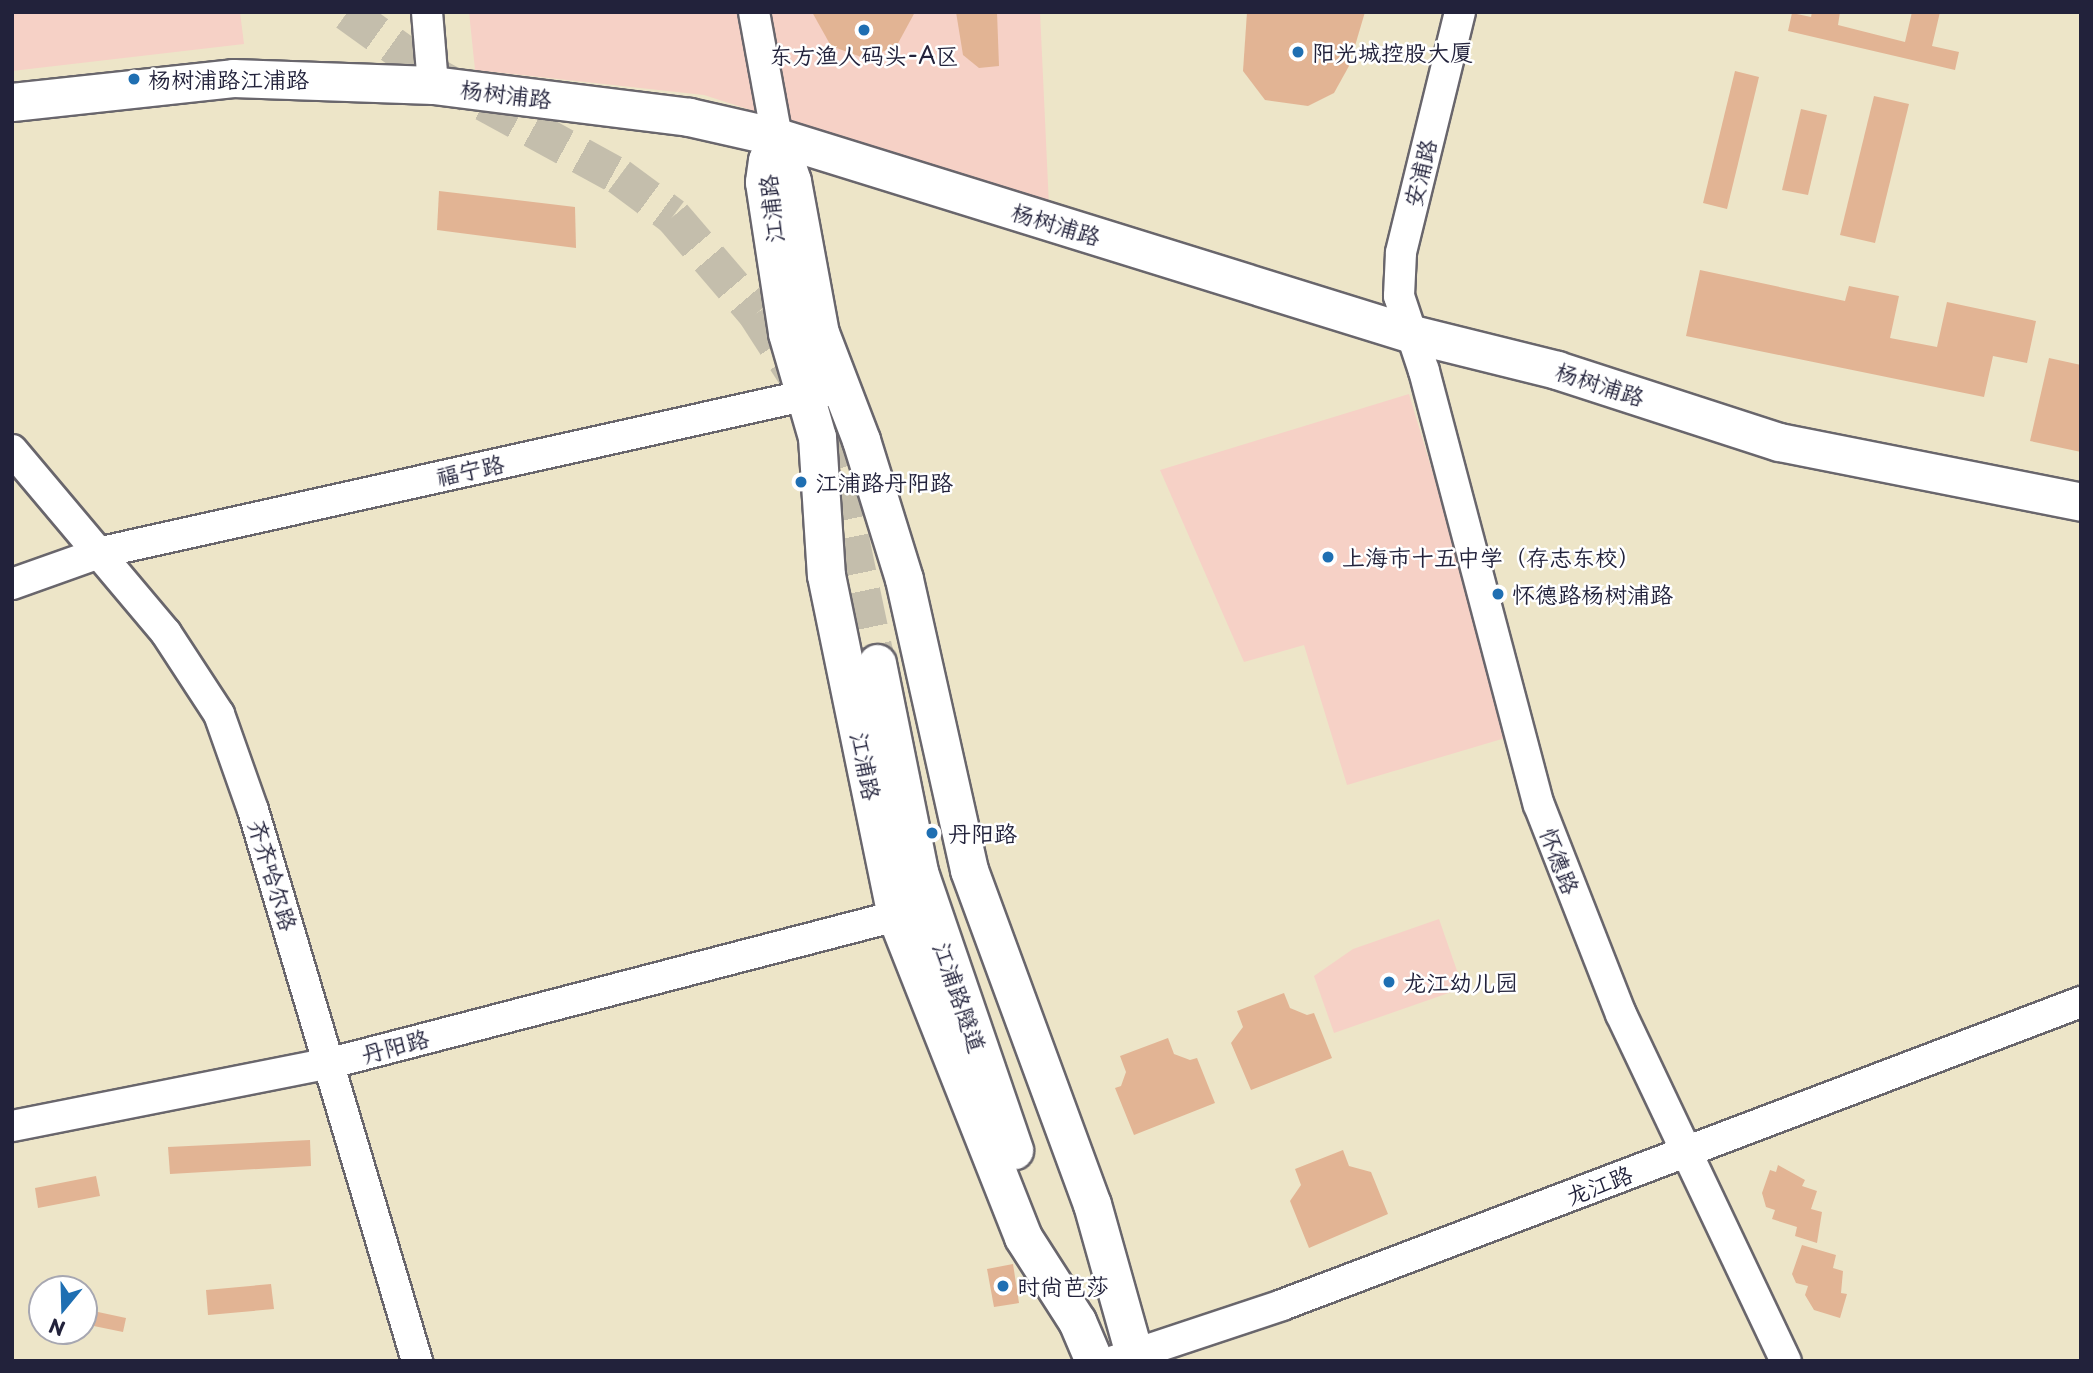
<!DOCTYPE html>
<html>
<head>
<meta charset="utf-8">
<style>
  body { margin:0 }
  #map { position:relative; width:2093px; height:1373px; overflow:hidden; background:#ede5c8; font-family:"Playpen Sans","LXGW WenKai TC",sans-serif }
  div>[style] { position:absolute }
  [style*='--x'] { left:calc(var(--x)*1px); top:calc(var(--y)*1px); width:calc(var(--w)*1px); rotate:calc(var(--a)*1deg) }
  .built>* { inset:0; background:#f6d1c6 }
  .building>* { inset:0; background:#e2b494 }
  .major-tunnel>* { height:37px; margin-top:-18.5px; transform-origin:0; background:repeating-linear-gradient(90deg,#c4beac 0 37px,transparent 0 55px) }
  .roads { filter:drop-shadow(2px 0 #69666c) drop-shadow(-2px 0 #69666c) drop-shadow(0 2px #69666c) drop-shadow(0 -2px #69666c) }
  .minor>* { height:30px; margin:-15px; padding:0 15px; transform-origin:15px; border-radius:15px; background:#fff }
  .major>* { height:37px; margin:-18.5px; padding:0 18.5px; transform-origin:18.5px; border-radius:18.5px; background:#fff }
  .dots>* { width:19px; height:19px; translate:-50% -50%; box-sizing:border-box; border:4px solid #fff; border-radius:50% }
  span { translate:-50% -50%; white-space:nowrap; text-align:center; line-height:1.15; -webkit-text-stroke:5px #fff; paint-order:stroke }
  .poi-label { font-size:23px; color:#22223b }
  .left { translate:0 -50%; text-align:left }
  .street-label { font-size:23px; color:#22223b }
  .frame { position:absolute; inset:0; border:14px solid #22223b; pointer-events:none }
  .north { position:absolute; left:28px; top:1275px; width:70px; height:70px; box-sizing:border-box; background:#fff; border:2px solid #a7a7b1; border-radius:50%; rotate:199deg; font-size:19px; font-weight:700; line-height:28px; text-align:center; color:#22223b }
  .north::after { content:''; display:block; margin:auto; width:24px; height:32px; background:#1f6fb2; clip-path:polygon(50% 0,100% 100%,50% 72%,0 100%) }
</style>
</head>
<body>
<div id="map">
  <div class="built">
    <div style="clip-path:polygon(12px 12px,240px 12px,244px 44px,12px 71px)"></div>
    <div style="clip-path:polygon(469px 12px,1040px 12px,1049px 206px,704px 95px,475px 70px)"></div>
    <div style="clip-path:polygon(1409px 394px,1512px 736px,1347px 785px,1304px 645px,1244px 662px,1160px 470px)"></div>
    <div style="clip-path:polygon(1439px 919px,1463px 988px,1334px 1033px,1314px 976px,1353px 949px)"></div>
  </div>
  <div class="building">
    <div style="clip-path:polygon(812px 12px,915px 12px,896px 47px,864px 58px,831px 46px)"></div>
    <div style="clip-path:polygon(956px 12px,997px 12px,999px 66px,979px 68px,963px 55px)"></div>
    <div style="clip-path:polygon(1247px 12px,1365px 12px,1349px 66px,1334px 93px,1308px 106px,1265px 100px,1243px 71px)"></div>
    <div style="clip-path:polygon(1812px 12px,1840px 12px,1838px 25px,1905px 42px,1912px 12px,1940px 12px,1932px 46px,1959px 52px,1955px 70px,1788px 31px,1792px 13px,1811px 17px)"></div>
    <div style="clip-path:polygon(1735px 71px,1759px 77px,1727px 209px,1703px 203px)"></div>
    <div style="clip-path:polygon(1874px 96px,1909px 104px,1875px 243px,1840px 235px)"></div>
    <div style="clip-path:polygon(1801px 109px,1827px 115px,1808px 195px,1782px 190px)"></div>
    <div style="clip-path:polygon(439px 191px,575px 207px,576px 248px,437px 230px)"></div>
    <div style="clip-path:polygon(1700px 270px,1845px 301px,1849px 286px,1899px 296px,1890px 338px,1937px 347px,1947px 302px,2036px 321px,2027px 363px,1993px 356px,1984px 397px,1686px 336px)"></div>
    <div style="clip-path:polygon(2049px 358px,2081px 365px,2081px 452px,2030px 441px)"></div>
    <div style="clip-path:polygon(1284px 993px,1290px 1008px,1307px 1015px,1314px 1013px,1332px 1058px,1251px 1090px,1231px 1043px,1243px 1027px,1237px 1011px)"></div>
    <div style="clip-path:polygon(1168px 1038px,1174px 1054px,1190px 1060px,1197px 1058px,1215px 1103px,1134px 1135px,1115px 1088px,1121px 1086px,1126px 1072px,1120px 1056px)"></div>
    <div style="clip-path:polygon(310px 1140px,311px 1166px,170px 1174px,168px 1147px)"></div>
    <div style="clip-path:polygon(1343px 1150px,1349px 1166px,1371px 1172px,1388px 1214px,1309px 1248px,1290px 1201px,1301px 1185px,1295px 1169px)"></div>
    <div style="clip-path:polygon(1778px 1165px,1805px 1180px,1802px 1186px,1817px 1191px,1811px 1209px,1822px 1212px,1817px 1243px,1795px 1236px,1797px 1227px,1772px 1219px,1775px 1210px,1766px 1207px,1762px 1193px,1770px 1170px,1776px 1172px)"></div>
    <div style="clip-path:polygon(96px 1176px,100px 1196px,38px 1208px,35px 1188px)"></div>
    <div style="clip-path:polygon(1802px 1245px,1836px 1255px,1833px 1268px,1843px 1271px,1841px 1293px,1847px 1294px,1840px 1318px,1814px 1310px,1805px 1295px,1808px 1286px,1796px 1283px,1792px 1274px)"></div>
    <div style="clip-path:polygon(1013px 1264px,1019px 1303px,994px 1307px,987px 1269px)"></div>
    <div style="clip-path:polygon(271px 1284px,274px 1309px,208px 1315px,206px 1290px)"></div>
    <div style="clip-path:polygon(84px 1309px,126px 1318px,123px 1332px,84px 1324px)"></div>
  </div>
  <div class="major-tunnel">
    <div style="--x:347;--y:12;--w:110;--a:35.7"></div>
    <div style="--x:436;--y:76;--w:209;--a:28.7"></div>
    <div style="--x:619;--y:176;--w:67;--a:36.5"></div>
    <div style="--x:673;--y:216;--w:128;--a:49.4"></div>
    <div style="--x:756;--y:313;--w:74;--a:57.2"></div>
    <div style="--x:824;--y:434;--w:51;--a:73"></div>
    <div style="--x:839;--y:483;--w:184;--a:78.1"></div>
  </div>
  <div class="roads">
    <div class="minor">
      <div style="--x:427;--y:12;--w:73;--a:85.3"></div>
      <div style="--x:754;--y:12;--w:127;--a:79.6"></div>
      <div style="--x:1460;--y:12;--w:248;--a:103.8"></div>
      <div style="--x:1401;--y:253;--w:43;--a:92.7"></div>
      <div style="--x:1399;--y:296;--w:79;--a:71.6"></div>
      <div style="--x:1424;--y:371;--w:449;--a:75.2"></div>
      <div style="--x:1539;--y:805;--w:225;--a:68.6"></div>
      <div style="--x:1621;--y:1014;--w:384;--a:64.6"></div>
      <div style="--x:12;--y:450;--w:239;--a:49.9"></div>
      <div style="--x:166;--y:633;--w:97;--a:56.8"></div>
      <div style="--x:219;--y:714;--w:102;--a:70.5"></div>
      <div style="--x:253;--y:810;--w:575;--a:73.42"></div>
      <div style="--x:12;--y:584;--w:96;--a:-19.6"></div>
      <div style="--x:102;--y:552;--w:741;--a:-12.55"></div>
      <div style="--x:12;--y:1126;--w:325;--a:-11.2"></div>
      <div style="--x:331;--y:1063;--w:584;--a:-14.58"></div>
      <div style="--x:1114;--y:1361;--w:177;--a:-18.4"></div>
      <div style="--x:1282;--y:1305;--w:855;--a:-20.77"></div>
    </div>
    <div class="major">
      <div style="--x:12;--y:102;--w:222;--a:-6.2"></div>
      <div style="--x:233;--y:78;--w:200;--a:2"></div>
      <div style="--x:433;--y:85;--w:258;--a:7.1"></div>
      <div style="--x:689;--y:117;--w:90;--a:12.8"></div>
      <div style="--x:777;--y:137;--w:665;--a:17.24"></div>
      <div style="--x:1412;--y:334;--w:149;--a:13.9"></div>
      <div style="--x:1557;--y:370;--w:233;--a:18"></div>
      <div style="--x:1779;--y:442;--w:308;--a:11.2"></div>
      <div style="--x:777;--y:137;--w:25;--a:113"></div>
      <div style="--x:767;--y:160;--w:22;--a:98"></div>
      <div style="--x:764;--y:182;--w:153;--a:81.3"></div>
      <div style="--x:787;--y:333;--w:108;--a:73.9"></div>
      <div style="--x:817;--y:437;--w:138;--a:86.3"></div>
      <div style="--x:826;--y:575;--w:348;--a:78.4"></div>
      <div style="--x:896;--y:916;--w:345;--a:68.4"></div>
      <div style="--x:1023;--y:1237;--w:100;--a:57.3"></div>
      <div style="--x:1077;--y:1321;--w:43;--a:67"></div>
      <div style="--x:777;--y:137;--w:46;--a:71.2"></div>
      <div style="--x:792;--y:181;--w:155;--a:79.6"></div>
      <div style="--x:820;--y:333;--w:115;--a:69"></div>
      <div style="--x:861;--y:440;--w:145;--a:72.8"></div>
      <div style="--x:904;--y:579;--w:298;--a:77.4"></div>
      <div style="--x:969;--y:870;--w:356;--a:69.8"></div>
      <div style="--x:1092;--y:1204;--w:163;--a:74.3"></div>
      <div style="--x:877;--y:663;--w:213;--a:78.6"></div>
      <div style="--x:919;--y:872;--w:294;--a:71.1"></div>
    </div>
  </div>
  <div class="dots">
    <div style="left:864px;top:30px;background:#1f6fb2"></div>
    <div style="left:1298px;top:52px;background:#1f6fb2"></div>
    <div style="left:134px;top:79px;background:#1f6fb2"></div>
    <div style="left:801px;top:482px;background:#1f6fb2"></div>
    <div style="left:1328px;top:557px;background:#1f6fb2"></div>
    <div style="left:1498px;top:594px;background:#1f6fb2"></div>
    <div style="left:932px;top:833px;background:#1f6fb2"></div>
    <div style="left:1389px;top:982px;background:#1f6fb2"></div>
    <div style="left:1003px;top:1286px;background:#1f6fb2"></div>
  </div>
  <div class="poi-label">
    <span class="left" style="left:1312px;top:52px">阳光城控股大厦</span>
    <span style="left:864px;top:55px">东方渔人码头-A区</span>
    <span class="left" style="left:148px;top:79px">杨树浦路江浦路</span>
    <span class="left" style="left:815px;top:482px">江浦路丹阳路</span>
    <span class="left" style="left:1342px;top:557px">上海市十五中学（存志东校）</span>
    <span class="left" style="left:1512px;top:594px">怀德路杨树浦路</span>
    <span class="left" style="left:948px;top:833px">丹阳路</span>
    <span class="left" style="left:1403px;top:982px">龙江幼儿园</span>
    <span class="left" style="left:1017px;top:1286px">时尚芭莎</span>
  </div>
  <div class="street-label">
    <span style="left:506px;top:94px;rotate:7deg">杨树浦路</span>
    <span style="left:1420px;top:173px;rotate:-76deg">安浦路</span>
    <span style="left:771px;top:209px;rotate:-96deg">江浦路</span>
    <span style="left:1056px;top:224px;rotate:17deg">杨树浦路</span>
    <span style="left:1600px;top:384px;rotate:18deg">杨树浦路</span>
    <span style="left:470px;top:470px;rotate:-12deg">福宁路</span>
    <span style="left:866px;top:766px;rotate:79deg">江浦路</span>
    <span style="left:1560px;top:861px;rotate:69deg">怀德路</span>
    <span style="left:273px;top:875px;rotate:73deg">齐齐哈尔路</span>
    <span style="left:960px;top:997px;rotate:71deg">江浦路隧道</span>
    <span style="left:395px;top:1046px;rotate:-15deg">丹阳路</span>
    <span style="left:1599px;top:1185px;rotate:-21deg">龙江路</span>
  </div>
  <div class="frame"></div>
  <div class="north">N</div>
</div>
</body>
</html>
